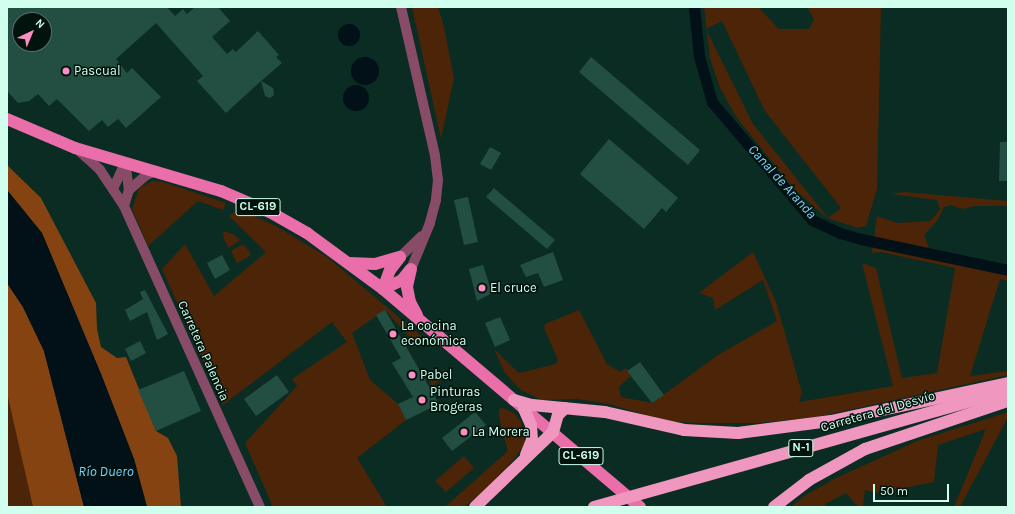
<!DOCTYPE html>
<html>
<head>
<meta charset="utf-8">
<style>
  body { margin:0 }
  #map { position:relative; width:1015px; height:514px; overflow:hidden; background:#0b2c23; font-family:Karla,sans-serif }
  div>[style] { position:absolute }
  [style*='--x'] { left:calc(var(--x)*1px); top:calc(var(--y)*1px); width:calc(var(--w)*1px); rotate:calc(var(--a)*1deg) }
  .green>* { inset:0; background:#4c2407 }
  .forest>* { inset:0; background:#854312 }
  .water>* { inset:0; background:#021017 }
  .round { border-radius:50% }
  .canal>* { height:11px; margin:-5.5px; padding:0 5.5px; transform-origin:5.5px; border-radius:5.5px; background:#021017 }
  .building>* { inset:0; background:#234f42 }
  .minor>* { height:10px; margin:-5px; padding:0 5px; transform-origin:5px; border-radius:5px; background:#884c68 }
  .major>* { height:12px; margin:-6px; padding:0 6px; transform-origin:6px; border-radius:6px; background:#ea6eaa }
  .highway>* { height:12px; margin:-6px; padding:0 6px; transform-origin:6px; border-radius:6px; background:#f097bf }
  .dots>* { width:11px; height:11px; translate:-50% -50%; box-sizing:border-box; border:2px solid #00130d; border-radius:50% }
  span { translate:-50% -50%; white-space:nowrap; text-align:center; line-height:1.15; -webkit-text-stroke:3px #00130d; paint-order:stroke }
  .shield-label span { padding:1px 3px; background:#00130d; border:1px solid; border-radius:3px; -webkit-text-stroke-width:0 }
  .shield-label { font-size:12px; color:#d0ffee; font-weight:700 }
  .poi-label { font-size:13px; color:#d0ffee }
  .left { translate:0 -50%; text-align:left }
  .street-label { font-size:13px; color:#d0ffee }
  .water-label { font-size:14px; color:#7dcff8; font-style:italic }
  .frame { position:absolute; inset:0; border:8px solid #d0ffee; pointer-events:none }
  .north { position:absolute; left:12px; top:12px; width:40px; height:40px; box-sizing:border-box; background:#00130d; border:1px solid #537167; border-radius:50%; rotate:44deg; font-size:11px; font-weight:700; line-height:16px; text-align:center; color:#d0ffee }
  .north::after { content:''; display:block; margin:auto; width:14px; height:18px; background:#fc8fc2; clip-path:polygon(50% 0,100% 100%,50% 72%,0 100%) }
  .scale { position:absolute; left:873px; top:484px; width:76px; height:18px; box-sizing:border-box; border:2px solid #d0ffee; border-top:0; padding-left:5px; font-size:12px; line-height:14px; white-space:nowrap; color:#d0ffee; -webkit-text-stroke:3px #00130d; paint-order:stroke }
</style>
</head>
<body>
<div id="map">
  <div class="green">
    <div style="clip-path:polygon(412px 7px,438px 7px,444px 27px,454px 78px,441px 139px)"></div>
    <div style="clip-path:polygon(evenodd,704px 7px,758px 7px,779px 29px,809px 29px,814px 19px,807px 7px,881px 7px,877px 189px,866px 226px,858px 228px,827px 218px,792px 187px,737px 118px,720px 88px,710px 58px,704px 7px,722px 21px,765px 111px,841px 208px,828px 218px,753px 124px,706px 29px,722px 21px)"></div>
    <div style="clip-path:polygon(152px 181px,163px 182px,226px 203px,223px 210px,198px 201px,148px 246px,132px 209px,139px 188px)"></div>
    <div style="clip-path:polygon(904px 192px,1008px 201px,1008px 206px,975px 206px,963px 209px,950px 205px,944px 207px,937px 221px,924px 235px,929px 248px,1008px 267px,1008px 281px,1000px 279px,970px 376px,1008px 371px,1008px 375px,817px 417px,760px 423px,698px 423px,666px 421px,609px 404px,578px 399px,542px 400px,521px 390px,505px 373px,494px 349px,519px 373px,556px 364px,558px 360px,544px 328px,545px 324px,579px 310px,607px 364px,620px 372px,626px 368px,631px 376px,619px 387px,621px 397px,652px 403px,718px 355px,777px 321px,763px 280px,715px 310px,713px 298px,699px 293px,753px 252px,776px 302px,802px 393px,799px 402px,893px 386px,862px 263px,876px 268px,902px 378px,937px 373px,955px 268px,881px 252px,872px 253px,877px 216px,897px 223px,930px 221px,940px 210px,937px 200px,891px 194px)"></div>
    <div style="clip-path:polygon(238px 209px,276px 226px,327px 257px,425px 339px,414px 342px,385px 310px,352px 333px,370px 380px,398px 404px,406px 420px,357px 458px,387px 507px,273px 507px,245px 443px,297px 386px,292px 379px,347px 342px,332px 322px,223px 405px,162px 269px,185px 244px,214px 296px,266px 252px,229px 216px)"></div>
    <div style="clip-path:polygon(223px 231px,233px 234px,240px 240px,229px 248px,224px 240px)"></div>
    <div style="clip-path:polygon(243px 244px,250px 252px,250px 256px,237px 263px,231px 251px)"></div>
    <div style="clip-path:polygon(445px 369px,449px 375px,432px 386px,428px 378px)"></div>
    <div style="clip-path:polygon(7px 393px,8px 395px,33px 507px,7px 507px)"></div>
    <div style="clip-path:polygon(503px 408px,515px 414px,521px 422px,525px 443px,515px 458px,477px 498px,463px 507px,445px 507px,508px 451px,500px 422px,499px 409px)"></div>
    <div style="clip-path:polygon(1008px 412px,1008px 417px,960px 507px,954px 507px,986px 429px,938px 445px,934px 482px,879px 493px,865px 490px,863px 507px,858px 507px,846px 493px,825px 504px,826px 507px,791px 507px,804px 496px,836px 478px,917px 441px)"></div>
    <div style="clip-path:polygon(464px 456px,474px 468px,446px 492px,435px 481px)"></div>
  </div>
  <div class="forest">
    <div style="clip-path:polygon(7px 165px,41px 198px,96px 303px,97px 329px,101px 347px,117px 358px,126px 357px,156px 431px,168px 438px,177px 456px,181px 507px,147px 507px,134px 459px,101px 374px,42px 233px,7px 190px)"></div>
    <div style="clip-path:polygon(7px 283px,23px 307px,44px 351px,84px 507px,33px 507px,7px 393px)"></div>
  </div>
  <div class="water">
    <div class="round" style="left:338px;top:24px;width:22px;height:22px"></div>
    <div class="round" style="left:351px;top:57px;width:28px;height:28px"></div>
    <div class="round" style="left:343px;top:85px;width:26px;height:26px"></div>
    <div style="clip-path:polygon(7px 190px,42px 233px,101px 374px,134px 459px,147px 507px,84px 507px,44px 351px,23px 307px,7px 283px)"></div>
  </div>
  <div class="canal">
    <div style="--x:694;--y:7;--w:49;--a:84.2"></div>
    <div style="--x:699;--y:56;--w:48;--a:74.2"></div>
    <div style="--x:712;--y:102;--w:155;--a:49.7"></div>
    <div style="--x:812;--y:220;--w:31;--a:25"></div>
    <div style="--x:840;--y:233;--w:22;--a:16"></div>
    <div style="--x:861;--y:239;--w:150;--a:11.9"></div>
  </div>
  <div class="building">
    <div style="clip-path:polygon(evenodd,7px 7px,167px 7px,175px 16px,183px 9px,187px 14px,195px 7px,218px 7px,230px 21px,212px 37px,227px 54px,233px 49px,236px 52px,258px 31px,279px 55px,276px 57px,282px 63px,261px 81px,273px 88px,274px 95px,270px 98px,265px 96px,261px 81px,226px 113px,197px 81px,203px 76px,156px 23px,116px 59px,127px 73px,132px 68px,161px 97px,126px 128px,118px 119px,108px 127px,102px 120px,89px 131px,57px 99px,49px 106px,38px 94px,29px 101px,18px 103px,7px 91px,7px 7px,20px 20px,44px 20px,44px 44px,20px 44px,20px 20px)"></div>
    <div style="clip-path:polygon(591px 57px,700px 150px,688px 165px,579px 72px)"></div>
    <div style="clip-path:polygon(609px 139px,678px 198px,666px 212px,662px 208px,644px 229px,580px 174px)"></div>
    <div style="clip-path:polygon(1000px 142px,1008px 142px,1008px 181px,999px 181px)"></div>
    <div style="clip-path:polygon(490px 147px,501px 153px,491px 170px,480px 164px)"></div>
    <div style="clip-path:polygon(494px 188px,555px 240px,547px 249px,486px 197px)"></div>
    <div style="clip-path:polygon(468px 197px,478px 242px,464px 245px,454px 200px)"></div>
    <div style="clip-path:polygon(553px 252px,563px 280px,544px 287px,538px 273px,526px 277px,520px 265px)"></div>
    <div style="clip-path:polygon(222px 255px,230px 270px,215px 279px,207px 263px)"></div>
    <div style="clip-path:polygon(483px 265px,492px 293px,477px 301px,469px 269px)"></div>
    <div style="clip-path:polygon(145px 290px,168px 334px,157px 340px,147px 312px,130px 321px,125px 310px,143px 299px,140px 292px)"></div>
    <div style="clip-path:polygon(385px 310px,439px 404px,406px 420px,398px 404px,413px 397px,392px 363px,401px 358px,376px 315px)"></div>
    <div style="clip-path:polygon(500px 317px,510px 340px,495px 347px,485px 323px)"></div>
    <div style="clip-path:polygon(140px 341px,146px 353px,131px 361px,125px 349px)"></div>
    <div style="clip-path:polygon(640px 362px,664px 395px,652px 403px,627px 371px)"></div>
    <div style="clip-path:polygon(184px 371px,201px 411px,156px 431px,138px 390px)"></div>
    <div style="clip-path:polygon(277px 375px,289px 392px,256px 416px,244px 399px)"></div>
    <div style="clip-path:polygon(475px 412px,486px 425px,452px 451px,442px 438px)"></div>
  </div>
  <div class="minor">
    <div style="--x:401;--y:7;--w:153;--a:77.1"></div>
    <div style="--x:435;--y:156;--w:24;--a:83"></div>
    <div style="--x:438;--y:180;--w:20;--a:96"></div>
    <div style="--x:436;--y:200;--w:24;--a:105"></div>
    <div style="--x:430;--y:223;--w:50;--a:112.4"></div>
    <div style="--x:77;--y:149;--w:31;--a:42"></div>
    <div style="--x:100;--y:170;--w:43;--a:56.3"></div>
    <div style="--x:124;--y:206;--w:330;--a:65.7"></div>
    <div style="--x:113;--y:189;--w:29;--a:-65"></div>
    <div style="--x:129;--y:190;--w:23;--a:-41"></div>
    <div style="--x:146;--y:175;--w:11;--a:-22"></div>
    <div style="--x:124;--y:206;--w:17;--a:-73"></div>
    <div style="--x:129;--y:190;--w:27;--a:-98"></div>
    <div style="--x:400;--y:257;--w:30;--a:-44"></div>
  </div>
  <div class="major">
    <div style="--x:7;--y:119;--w:74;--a:23.1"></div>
    <div style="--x:75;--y:148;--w:152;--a:16.4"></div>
    <div style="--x:221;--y:191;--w:53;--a:23.2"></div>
    <div style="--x:270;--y:212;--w:43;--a:29.6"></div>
    <div style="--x:307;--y:233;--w:94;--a:36.4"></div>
    <div style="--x:383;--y:289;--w:337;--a:40.3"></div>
    <div style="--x:349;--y:263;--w:26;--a:2"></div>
    <div style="--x:375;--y:264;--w:26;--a:-16"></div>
    <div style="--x:411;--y:269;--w:18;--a:103"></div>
    <div style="--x:407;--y:287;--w:15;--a:79"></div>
    <div style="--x:410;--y:302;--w:15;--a:62"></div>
    <div style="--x:383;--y:289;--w:20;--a:-70"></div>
    <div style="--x:390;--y:270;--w:16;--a:-52"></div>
    <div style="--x:383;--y:289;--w:21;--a:-25"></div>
    <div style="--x:402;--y:280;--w:13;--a:-51"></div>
  </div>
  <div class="highway">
    <div style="--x:514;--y:400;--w:19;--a:16"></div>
    <div style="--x:532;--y:405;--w:73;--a:5.5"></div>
    <div style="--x:605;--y:412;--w:81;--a:12.8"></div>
    <div style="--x:684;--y:430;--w:54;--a:3.2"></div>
    <div style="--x:738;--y:433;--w:94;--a:-7.4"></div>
    <div style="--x:831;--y:421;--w:181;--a:-12.1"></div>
    <div style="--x:524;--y:409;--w:17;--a:66"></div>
    <div style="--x:531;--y:425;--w:15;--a:86"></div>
    <div style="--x:532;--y:440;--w:16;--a:112"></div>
    <div style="--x:475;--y:507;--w:108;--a:-43.9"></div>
    <div style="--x:553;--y:432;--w:18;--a:-74"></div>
    <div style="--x:558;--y:415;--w:10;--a:-45"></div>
    <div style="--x:594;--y:507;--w:430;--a:-15.7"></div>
    <div style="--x:774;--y:507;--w:44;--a:-37.6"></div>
    <div style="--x:809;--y:480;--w:64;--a:-29"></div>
    <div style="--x:865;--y:449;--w:151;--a:-18.6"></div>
  </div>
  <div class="dots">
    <div style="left:66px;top:71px;background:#fc8fc2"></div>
    <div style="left:482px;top:288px;background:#fc8fc2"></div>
    <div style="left:393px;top:334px;background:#fc8fc2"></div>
    <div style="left:412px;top:375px;background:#fc8fc2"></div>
    <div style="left:422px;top:400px;background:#fc8fc2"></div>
    <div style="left:464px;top:432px;background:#fc8fc2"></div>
  </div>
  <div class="shield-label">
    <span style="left:258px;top:207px">CL-619</span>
    <span style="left:801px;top:448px">N-1</span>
    <span style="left:581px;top:456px">CL-619</span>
  </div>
  <div class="poi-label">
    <span class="left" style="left:74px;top:71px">Pascual</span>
    <span class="left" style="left:490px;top:288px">El cruce</span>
    <span class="left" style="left:401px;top:334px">La cocina<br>económica</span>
    <span class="left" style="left:420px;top:375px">Pabel</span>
    <span class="left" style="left:430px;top:400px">Pinturas<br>Brogeras</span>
    <span class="left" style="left:472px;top:432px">La Morera</span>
  </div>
  <div class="street-label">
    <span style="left:203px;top:351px;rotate:66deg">Carretera Palencia</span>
    <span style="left:878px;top:412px;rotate:-16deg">Carretera del Desvío</span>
  </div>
  <div class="water-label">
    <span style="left:782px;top:182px;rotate:48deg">Canal de Aranda</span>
    <span style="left:106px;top:472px">Río Duero</span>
  </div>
  <div class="frame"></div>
  <div class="north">N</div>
  <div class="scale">50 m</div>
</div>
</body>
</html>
